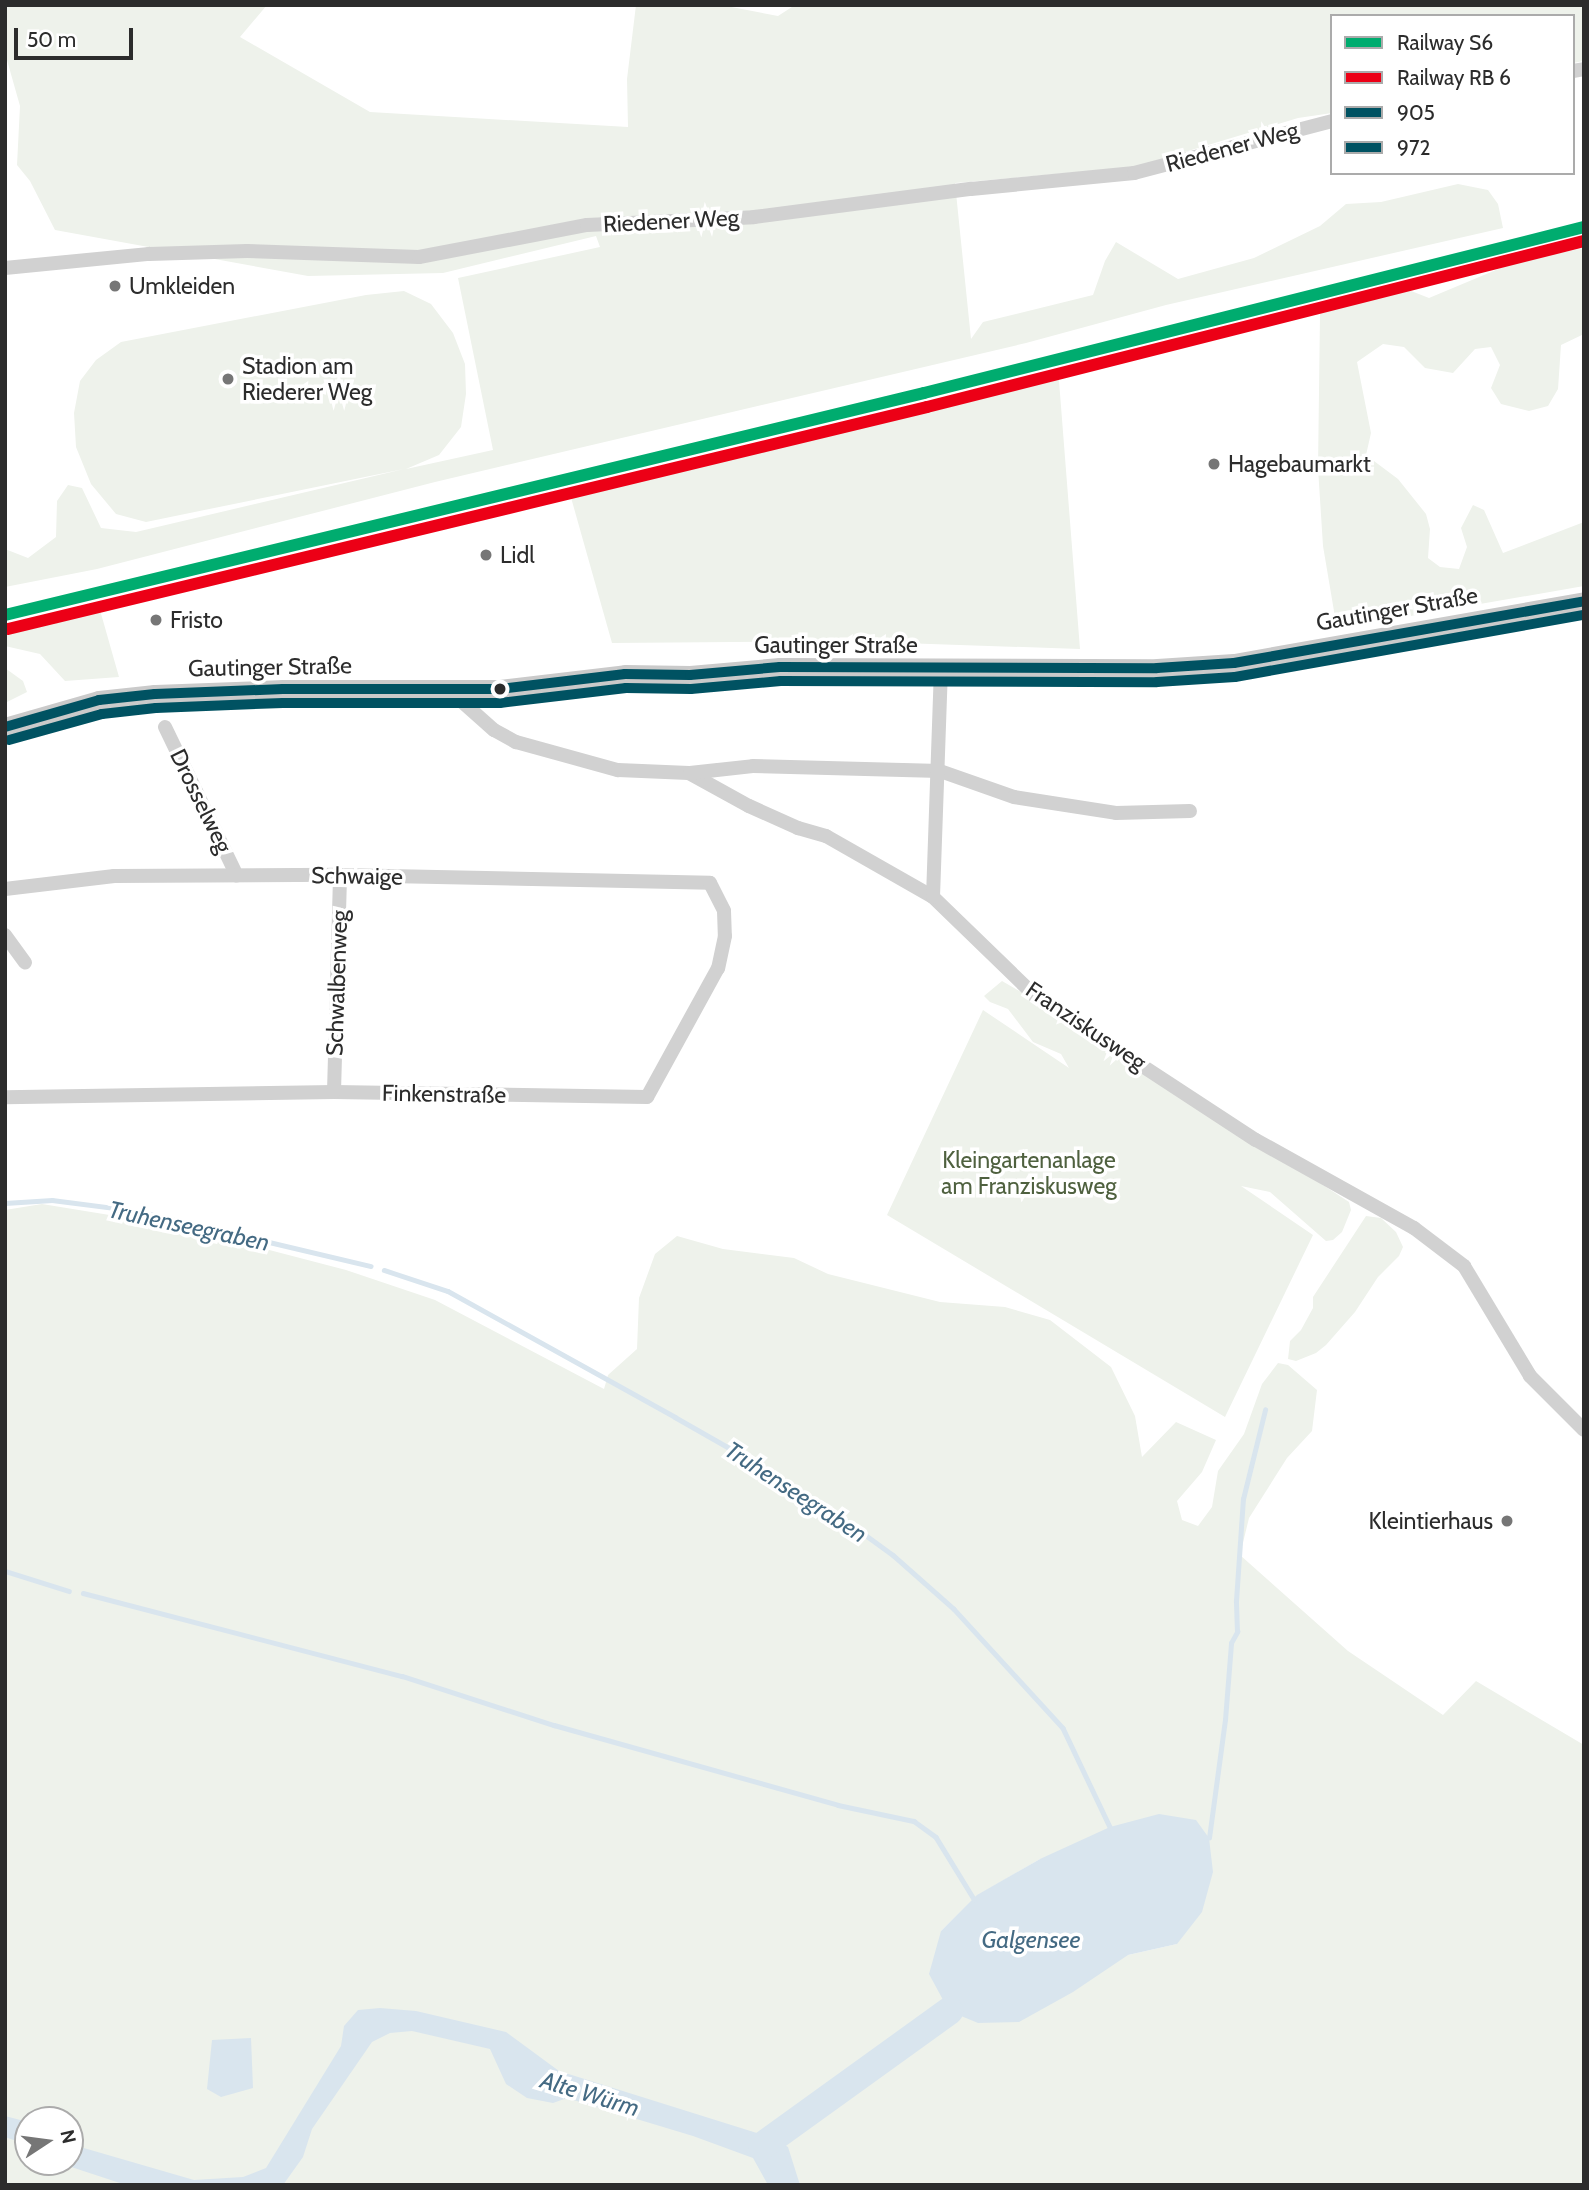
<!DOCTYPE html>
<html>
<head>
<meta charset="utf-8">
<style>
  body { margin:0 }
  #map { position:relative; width:1589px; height:2190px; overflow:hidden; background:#fff; font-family:Cabin,sans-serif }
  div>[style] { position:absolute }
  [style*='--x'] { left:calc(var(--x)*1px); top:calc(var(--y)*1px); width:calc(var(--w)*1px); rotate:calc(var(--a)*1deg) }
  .green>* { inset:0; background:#eef2eb }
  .water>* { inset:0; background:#d9e5ee }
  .stream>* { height:4.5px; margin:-2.25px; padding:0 2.25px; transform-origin:2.25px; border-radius:2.25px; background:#d9e5ee }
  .river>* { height:28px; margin:-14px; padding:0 14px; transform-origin:14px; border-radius:14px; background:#d9e5ee }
  .street>* { height:14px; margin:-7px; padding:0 7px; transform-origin:7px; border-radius:7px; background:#d1d1d1 }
  .secondary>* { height:19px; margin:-9.5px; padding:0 9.5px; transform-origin:9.5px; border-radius:9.5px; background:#cacaca }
  .bus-1>* { height:10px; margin:-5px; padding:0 5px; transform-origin:5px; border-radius:5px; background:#005262 }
  .bus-2>* { height:10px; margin:-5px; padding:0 5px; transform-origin:5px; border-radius:5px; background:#005262 }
  .rail-1>* { height:12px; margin:-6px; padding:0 6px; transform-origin:6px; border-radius:6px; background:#00ac6f }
  .rail-2>* { height:12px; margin:-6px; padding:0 6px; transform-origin:6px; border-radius:6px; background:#ec0016 }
  .dots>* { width:19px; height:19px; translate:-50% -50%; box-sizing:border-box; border:4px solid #fff; border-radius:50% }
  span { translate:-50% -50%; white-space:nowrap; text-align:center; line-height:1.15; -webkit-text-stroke:7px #fff; paint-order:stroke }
  .street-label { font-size:23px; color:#2c2c2c }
  .poi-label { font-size:23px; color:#2c2c2c }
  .left { translate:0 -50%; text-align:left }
  .right { translate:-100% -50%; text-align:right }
  .park-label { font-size:23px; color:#4f613f }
  .water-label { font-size:24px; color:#446a83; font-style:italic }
  .frame { position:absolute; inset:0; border:7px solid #2c2c2c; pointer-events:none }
  .legend { position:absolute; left:1330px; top:14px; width:245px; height:161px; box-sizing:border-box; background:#fff; border:2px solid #ababab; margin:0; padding:9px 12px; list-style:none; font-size:21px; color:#2c2c2c }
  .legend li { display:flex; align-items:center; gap:14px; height:35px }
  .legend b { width:35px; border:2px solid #ababab }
  .north { position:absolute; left:14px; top:2106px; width:70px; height:70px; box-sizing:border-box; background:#fff; border:2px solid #ababab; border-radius:50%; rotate:77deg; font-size:19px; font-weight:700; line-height:28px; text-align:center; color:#2c2c2c }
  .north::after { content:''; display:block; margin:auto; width:24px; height:32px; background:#767676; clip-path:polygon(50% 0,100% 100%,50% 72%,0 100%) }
  .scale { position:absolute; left:14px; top:28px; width:119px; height:32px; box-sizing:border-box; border:4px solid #2c2c2c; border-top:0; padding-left:9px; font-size:21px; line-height:24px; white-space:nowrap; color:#2c2c2c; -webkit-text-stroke:5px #fff; paint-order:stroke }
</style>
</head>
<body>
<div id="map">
  <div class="green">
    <div style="clip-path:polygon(5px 5px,267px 5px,240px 37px,370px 112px,628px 127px,627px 79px,636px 5px,721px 5px,778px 16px,795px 5px,1584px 5px,1584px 61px,1573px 63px,1573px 16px,1332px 16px,1332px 113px,1298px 118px,1135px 167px,955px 183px,971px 339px,983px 322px,1093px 295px,1105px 261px,1116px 242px,1178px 279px,1254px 258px,1320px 226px,1346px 204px,1381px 202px,1458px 184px,1488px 190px,1498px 204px,1503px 228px,1166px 305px,1026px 343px,435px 482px,97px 569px,5px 587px,5px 549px,28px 558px,56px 537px,57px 501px,68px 485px,82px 488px,101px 528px,136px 532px,404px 469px,146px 522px,116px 514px,91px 484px,76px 447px,74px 413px,80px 381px,96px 360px,121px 342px,366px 295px,404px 291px,431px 304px,453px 333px,465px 364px,466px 394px,461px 427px,439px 455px,406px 469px,493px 450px,458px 278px,600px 247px,596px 236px,443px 273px,308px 276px,55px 230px,30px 181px,17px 165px,20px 106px,5px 53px)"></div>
    <div style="clip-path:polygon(1584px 248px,1584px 334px,1561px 345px,1558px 389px,1548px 406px,1529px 411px,1501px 404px,1491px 388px,1500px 365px,1491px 347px,1475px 349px,1453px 373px,1425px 368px,1404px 347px,1383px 344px,1357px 362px,1371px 433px,1366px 455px,1398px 479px,1426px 514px,1430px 529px,1428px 558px,1440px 567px,1459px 569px,1467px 547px,1461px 528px,1473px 505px,1484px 510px,1503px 553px,1584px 522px,1584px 586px,1359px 625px,1336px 623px,1323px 546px,1318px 468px,1320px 314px,1332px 298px,1359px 297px,1401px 287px,1429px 298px,1515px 262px)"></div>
    <div style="clip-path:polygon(1058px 368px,1080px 649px,843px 641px,612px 643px,570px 494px)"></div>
    <div style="clip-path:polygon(84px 610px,100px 610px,119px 677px,65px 681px,40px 654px,5px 646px,5px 628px)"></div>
    <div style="clip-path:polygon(5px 668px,23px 681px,27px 692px,5px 703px)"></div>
    <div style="clip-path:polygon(1002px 981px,1071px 1021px,1349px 1202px,1351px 1210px,1342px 1232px,1333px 1240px,1326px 1241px,1270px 1192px,1241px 1186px,1313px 1235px,1225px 1417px,887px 1215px,983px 1010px,1069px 1068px,1061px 1054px,1033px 1042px,1008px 1009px,990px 1002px,984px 996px)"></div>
    <div style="clip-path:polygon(evenodd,42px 1204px,177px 1226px,346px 1270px,435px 1300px,604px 1389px,608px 1375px,637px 1349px,639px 1298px,655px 1254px,677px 1236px,723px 1249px,794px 1258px,828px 1274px,940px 1302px,1005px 1307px,1050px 1320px,1111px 1367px,1135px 1416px,1142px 1457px,1176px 1422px,1216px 1440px,1202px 1472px,1177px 1501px,1182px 1520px,1198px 1526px,1212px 1507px,1218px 1471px,1244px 1434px,1262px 1384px,1278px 1363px,1288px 1365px,1317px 1390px,1312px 1431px,1287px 1458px,1249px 1518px,1240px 1555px,1348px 1651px,1443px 1715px,1476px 1681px,1584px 1745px,1584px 2185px,5px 2185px,5px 1210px,42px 1204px,1040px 1859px,1177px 1944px,1128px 1955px,941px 1931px,978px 1895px,1040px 1859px,42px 1204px,28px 2120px,70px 2120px,70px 2162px,28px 2162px,28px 2120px)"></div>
    <div style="clip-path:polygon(1366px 1216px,1381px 1218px,1396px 1232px,1403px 1247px,1399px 1256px,1378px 1277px,1355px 1312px,1326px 1345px,1316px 1353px,1296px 1361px,1288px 1359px,1290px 1341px,1301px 1330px,1313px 1308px,1313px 1297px)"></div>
  </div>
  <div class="water">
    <div style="clip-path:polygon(1159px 1814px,1196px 1820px,1209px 1838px,1213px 1872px,1202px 1912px,1177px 1944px,1128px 1955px,1073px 1992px,1019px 2022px,978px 2023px,949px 2011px,929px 1974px,941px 1931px,977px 1895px,1040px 1859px,1110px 1827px)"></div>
    <div style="clip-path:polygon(380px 2008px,416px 2011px,506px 2032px,559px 2071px,773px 2138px,788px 2147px,800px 2185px,768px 2185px,753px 2158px,693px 2136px,567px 2098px,553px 2103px,527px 2098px,506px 2084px,490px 2049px,412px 2031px,390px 2033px,372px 2042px,312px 2129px,303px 2157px,283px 2185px,126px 2185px,56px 2162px,70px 2162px,70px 2144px,194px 2180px,243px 2177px,266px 2168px,341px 2046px,344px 2026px,358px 2010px)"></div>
    <div style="clip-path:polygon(251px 2038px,253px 2088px,221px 2097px,207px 2089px,212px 2040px)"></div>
    <div style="clip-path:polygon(5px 2116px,28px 2122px,28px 2145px,5px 2137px)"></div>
  </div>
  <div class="stream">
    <div style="--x:5;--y:1203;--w:47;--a:-3.7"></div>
    <div style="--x:52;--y:1200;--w:87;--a:7.3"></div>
    <div style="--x:138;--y:1211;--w:239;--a:13.3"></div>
    <div style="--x:384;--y:1270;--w:67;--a:18.2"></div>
    <div style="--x:448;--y:1291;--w:260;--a:29"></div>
    <div style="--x:675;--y:1417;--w:99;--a:29.7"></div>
    <div style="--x:761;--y:1466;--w:86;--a:32.2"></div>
    <div style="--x:834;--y:1512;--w:73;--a:36.1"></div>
    <div style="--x:893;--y:1555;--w:81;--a:41.5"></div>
    <div style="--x:954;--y:1609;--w:161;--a:47.5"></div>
    <div style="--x:1063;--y:1728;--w:110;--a:64.6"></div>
    <div style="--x:5;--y:1571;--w:67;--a:17.4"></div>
    <div style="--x:83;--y:1593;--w:330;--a:14.6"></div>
    <div style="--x:402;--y:1676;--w:160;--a:17.9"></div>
    <div style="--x:554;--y:1725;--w:295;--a:15.7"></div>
    <div style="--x:838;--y:1805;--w:78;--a:11.9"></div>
    <div style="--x:914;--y:1821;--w:27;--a:36"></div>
    <div style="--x:936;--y:1837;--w:73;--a:58.5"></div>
    <div style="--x:1209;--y:1838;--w:119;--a:-82.3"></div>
    <div style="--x:1225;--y:1720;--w:77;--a:-85.5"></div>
    <div style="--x:1231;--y:1643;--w:13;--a:-61"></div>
    <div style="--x:1237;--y:1632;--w:31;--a:-92"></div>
    <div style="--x:1236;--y:1601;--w:102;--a:-86.1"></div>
    <div style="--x:1243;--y:1499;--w:92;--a:-76.1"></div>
  </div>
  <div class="river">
    <div style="--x:762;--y:2146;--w:231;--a:-35.8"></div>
  </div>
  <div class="street">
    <div style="--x:1573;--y:71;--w:11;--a:-10"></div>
    <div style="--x:5;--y:268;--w:145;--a:-5.6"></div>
    <div style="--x:149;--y:254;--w:98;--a:-1.8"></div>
    <div style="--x:247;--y:251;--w:172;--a:2"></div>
    <div style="--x:419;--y:257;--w:171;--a:-10.8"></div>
    <div style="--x:587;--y:225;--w:167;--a:-2.7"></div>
    <div style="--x:754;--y:217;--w:219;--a:-7.4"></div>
    <div style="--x:971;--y:189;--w:164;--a:-5.6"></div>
    <div style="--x:1134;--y:173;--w:205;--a:-14.7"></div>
    <div style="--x:450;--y:691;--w:59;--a:41.6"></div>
    <div style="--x:494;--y:730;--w:25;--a:29"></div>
    <div style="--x:516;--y:742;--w:106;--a:15.4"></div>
    <div style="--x:618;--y:770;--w:71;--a:2.4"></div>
    <div style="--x:689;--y:773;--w:68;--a:28.8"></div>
    <div style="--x:749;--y:806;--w:54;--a:24.2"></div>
    <div style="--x:798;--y:828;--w:29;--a:16"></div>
    <div style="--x:826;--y:836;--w:123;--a:29.7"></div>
    <div style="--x:933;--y:897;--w:141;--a:44.1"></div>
    <div style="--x:1034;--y:995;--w:265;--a:33.2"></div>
    <div style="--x:1256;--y:1140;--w:181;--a:29.1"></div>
    <div style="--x:1414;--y:1228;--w:63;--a:37.2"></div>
    <div style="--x:1464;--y:1266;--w:128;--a:59"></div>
    <div style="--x:1530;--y:1376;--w:76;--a:45"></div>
    <div style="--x:165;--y:727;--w:165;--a:64.2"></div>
    <div style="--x:690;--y:773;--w:63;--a:-6.3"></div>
    <div style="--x:753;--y:766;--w:187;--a:1.5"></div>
    <div style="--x:940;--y:771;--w:78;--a:19.4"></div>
    <div style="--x:1014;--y:797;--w:103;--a:8.9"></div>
    <div style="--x:1116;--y:813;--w:74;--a:-1.5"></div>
    <div style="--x:5;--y:889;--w:110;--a:-6.8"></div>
    <div style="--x:114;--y:876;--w:226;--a:-0.3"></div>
    <div style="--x:340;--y:875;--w:370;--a:1.2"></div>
    <div style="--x:710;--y:883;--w:31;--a:63"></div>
    <div style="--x:724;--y:911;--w:25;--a:88"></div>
    <div style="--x:725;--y:936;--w:33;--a:102"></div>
    <div style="--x:718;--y:968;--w:147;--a:118.8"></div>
    <div style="--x:647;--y:1097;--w:313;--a:-179.1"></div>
    <div style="--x:334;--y:1092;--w:329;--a:179.1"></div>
    <div style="--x:933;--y:897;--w:228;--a:-88"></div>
    <div style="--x:5;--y:935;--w:34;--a:54"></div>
    <div style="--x:334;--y:1092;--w:217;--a:-88.4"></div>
  </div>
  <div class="secondary">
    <div style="--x:5;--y:727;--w:98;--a:-16"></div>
    <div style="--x:99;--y:700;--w:56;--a:-6.1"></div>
    <div style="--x:155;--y:694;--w:128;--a:-2.2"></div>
    <div style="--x:283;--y:689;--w:217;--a:0"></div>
    <div style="--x:500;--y:689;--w:126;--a:-6.8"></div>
    <div style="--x:625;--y:674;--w:65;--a:0.9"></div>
    <div style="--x:690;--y:675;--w:90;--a:-5.1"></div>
    <div style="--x:780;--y:667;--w:377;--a:0.2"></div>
    <div style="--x:1157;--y:668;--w:77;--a:-3.7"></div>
    <div style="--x:1234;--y:663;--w:355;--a:-10"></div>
  </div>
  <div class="bus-1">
    <div style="--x:5;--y:727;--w:98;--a:-16"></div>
    <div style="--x:99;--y:700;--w:56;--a:-6.1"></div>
    <div style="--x:155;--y:694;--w:128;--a:-2.2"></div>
    <div style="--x:283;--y:689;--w:217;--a:0"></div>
    <div style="--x:500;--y:689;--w:126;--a:-6.8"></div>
    <div style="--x:625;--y:674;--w:65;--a:0.9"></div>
    <div style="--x:690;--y:675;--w:90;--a:-5.1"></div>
    <div style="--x:780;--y:667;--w:377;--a:0.2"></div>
    <div style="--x:1157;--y:668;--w:77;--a:-3.7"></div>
    <div style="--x:1234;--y:663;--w:355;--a:-10"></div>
  </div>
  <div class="bus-2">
    <div style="--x:9;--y:740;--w:97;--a:-15.6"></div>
    <div style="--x:102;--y:714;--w:54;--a:-6.3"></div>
    <div style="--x:156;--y:708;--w:127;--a:-2.3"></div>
    <div style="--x:283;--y:703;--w:217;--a:0"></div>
    <div style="--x:500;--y:703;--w:127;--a:-6.8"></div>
    <div style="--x:626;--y:688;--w:65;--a:0.9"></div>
    <div style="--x:691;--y:689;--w:90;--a:-5.1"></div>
    <div style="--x:781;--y:681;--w:376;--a:0.2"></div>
    <div style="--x:1157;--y:682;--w:78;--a:-3.7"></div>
    <div style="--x:1235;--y:677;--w:354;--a:-10.1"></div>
  </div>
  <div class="rail-1">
    <div style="--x:5;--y:615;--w:945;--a:-13.58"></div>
    <div style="--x:924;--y:393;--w:681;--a:-14.12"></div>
  </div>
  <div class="rail-2">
    <div style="--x:8;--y:629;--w:945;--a:-13.58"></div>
    <div style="--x:927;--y:407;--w:678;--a:-14.18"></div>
  </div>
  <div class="dots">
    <div style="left:115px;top:286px;background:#767676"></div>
    <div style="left:228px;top:379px;background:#767676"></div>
    <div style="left:1214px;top:464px;background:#767676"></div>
    <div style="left:486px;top:555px;background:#767676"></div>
    <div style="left:156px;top:620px;background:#767676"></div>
    <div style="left:500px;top:689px;background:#2c2c2c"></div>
    <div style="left:1507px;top:1521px;background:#767676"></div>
  </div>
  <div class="street-label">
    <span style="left:1232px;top:147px;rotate:-15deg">Riedener Weg</span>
    <span style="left:671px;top:221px;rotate:-3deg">Riedener Weg</span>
    <span style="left:1397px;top:609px;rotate:-10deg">Gautinger Straße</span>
    <span style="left:836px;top:645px">Gautinger Straße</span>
    <span style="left:270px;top:667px;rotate:-1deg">Gautinger Straße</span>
    <span style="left:201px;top:801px;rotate:64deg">Drosselweg</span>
    <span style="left:357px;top:876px;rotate:1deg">Schwaige</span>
    <span style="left:337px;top:983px;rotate:-88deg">Schwalbenweg</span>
    <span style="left:1086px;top:1026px;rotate:34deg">Franziskusweg</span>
    <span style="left:444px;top:1094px;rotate:1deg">Finkenstraße</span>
  </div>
  <div class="poi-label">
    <span class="left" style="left:129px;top:286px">Umkleiden</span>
    <span class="left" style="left:242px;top:379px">Stadion am<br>Riederer Weg</span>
    <span class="left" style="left:1228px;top:464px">Hagebaumarkt</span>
    <span class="left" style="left:500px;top:555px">Lidl</span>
    <span class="left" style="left:170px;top:620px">Fristo</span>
    <span class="right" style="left:1493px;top:1521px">Kleintierhaus</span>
  </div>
  <div class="park-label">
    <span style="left:1029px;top:1173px">Kleingartenanlage<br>am Franziskusweg</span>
  </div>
  <div class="water-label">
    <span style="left:189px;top:1226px;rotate:12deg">Truhenseegraben</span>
    <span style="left:796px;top:1492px;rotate:33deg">Truhenseegraben</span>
    <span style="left:1031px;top:1940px">Galgensee</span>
    <span style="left:590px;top:2094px;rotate:17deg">Alte Würm</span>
  </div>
  <div class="frame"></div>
  <ul class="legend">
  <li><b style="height:9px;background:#00ac6f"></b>Railway S6</li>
  <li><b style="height:9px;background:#ec0016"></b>Railway RB 6</li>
  <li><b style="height:9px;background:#005262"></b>905</li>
  <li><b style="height:9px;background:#005262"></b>972</li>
  </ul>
  <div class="north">N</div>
  <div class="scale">50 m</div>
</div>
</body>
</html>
